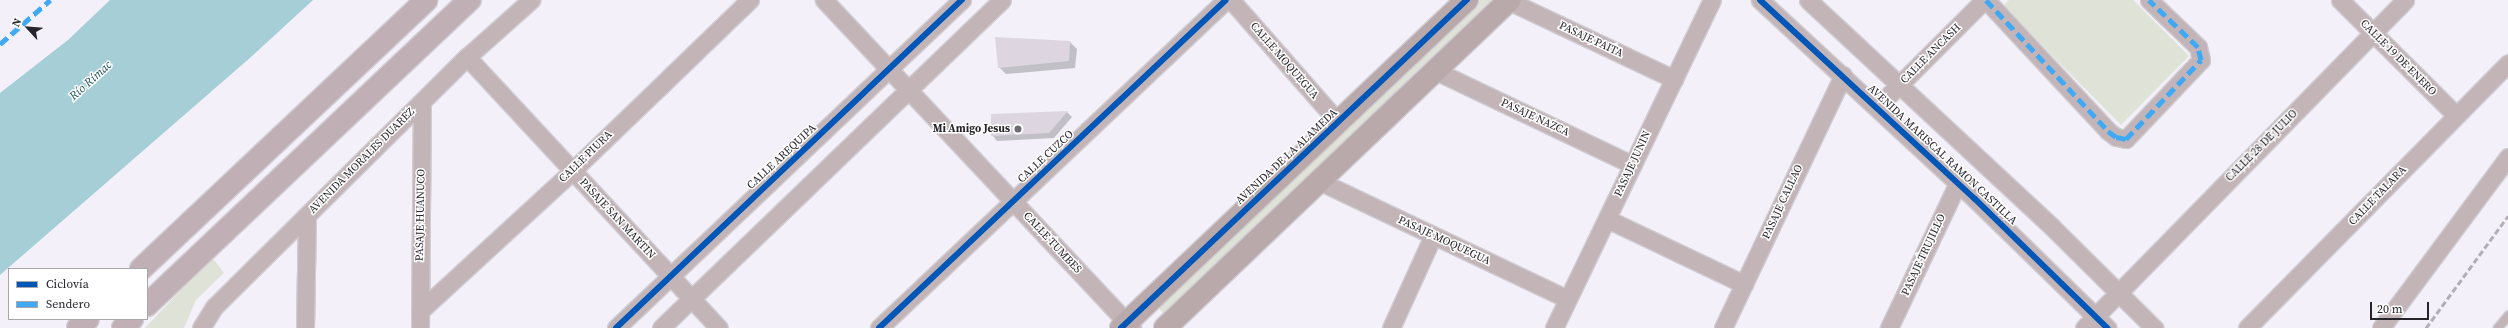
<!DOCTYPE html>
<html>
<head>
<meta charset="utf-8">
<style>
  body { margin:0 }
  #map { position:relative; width:2508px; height:328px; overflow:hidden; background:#f3f0f9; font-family:"Source Serif 4",serif }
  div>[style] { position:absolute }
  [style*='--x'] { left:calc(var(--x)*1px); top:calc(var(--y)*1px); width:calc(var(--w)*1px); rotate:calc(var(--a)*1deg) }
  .green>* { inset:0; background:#dfe3d7 }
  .water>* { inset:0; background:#a5ced6 }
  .shadow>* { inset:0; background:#0003 }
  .building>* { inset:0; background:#ddd6e0 }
  .roads { filter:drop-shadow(1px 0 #cfccd3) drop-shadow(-1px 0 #cfccd3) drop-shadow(0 1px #cfccd3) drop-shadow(0 -1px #cfccd3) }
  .lane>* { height:8px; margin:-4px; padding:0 4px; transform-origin:4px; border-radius:4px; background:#c3b5b7 }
  .street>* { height:17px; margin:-8.5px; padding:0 8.5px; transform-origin:8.5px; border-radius:8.5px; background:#c3b5b7 }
  .secondary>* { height:22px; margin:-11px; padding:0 11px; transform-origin:11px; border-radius:11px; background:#b9a9ab }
  .highway>* { height:22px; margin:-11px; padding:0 11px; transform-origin:11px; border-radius:11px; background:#c0b0b5 }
  .rail>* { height:3px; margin-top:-1.5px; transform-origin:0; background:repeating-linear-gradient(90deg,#b4adb2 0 6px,transparent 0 9px) }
  .quiet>* { height:5px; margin-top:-2.5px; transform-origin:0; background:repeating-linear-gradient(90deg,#3fa9f5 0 10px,transparent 0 15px) }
  .cycleway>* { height:6px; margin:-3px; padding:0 3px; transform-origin:3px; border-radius:3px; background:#0057b8 }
  .dots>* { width:11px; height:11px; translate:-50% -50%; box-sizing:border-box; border:2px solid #fff; border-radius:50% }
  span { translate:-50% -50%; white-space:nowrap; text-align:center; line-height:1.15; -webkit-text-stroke:3px #fff; paint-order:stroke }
  .street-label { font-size:11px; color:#27242a }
  .poi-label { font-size:11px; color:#27242a; font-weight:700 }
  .right { translate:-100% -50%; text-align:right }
  .water-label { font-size:12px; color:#20545a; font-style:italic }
  .legend { position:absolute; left:8px; top:268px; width:140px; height:52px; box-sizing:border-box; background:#fff; border:1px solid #a9a7aa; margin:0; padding:5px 7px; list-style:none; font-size:12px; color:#27242a }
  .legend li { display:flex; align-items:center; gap:8px; height:20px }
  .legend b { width:20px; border:1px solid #a9a7aa }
  .north { position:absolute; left:8px; top:8px; width:40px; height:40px; -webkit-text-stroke:3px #fff; paint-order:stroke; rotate:296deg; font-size:11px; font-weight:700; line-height:16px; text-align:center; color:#27242a }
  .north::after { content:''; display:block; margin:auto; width:14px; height:18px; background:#27242a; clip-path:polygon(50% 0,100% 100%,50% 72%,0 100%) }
  .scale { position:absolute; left:2370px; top:302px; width:59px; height:18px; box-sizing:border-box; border:2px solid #27242a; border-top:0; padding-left:5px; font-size:12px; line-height:14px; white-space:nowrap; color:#27242a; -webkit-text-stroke:3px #fff; paint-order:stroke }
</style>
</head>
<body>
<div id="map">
  <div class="green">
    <div style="clip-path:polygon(1470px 0,1492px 0,1164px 314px,1153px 302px)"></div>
    <div style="clip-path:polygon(2009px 0,2133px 0,2189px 56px,2121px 125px,2003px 6px)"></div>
    <div style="clip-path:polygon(212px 257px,224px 273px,196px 300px,184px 328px,145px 328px)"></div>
  </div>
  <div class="water">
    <div style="clip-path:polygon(110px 0,313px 0,251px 57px,0 275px,0 93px,68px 40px)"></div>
  </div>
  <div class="shadow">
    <div style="clip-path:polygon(1070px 42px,1077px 49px,1075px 68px,1006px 74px,999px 67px)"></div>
    <div style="clip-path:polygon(1067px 112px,1072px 117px,1054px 138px,997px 141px,992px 135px,992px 115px)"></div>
  </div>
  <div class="building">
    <div style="clip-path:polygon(995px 37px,1070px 41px,1069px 61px,998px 68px)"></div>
    <div style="clip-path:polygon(1068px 111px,1049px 133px,991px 136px,991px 114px)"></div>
  </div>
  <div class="roads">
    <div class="lane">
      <div style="--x:2498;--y:328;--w:16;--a:-50"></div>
    </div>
    <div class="street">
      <div style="--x:824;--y:0;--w:450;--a:46.8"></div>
      <div style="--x:1231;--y:0;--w:162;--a:48.7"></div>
      <div style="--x:1760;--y:0;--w:293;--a:42.8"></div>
      <div style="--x:1975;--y:199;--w:185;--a:44.3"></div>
      <div style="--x:1808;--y:0;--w:333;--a:42.9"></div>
      <div style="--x:2052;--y:227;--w:144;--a:44.7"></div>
      <div style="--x:1986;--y:0;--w:179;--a:47"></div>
      <div style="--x:2108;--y:131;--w:10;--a:37"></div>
      <div style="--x:2116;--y:137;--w:10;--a:11"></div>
      <div style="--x:2126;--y:139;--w:109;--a:-46.5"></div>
      <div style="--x:2201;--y:60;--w:13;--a:-103"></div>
      <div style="--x:2198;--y:47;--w:68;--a:-136.2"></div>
      <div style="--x:2340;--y:0;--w:163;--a:44.8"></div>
      <div style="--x:1509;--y:1;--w:183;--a:25.3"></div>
      <div style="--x:467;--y:57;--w:370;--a:47.1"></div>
      <div style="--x:1436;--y:71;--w:218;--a:25.5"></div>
      <div style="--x:1877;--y:107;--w:151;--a:-45"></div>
      <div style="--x:1321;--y:182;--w:272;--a:25.4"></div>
      <div style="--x:1607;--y:219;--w:152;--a:25.4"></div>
      <div style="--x:420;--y:311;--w:207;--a:-42.6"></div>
      <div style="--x:572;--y:171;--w:247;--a:-43.9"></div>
      <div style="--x:201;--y:328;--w:25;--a:-58"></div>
      <div style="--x:214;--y:307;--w:356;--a:-44.7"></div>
      <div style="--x:467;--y:57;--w:86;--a:-41.7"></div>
      <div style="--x:305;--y:328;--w:113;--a:-89"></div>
      <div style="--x:420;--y:328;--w:226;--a:-89.5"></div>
      <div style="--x:616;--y:328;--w:477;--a:-43.5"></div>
      <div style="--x:661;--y:328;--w:473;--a:-43.9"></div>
      <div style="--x:879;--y:328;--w:477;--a:-43.4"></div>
      <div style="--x:1391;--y:328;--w:101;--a:-65.5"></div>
      <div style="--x:1554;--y:328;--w:364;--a:-64.3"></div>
      <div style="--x:1723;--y:328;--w:280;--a:-64.6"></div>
      <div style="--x:1889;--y:328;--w:161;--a:-64.6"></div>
      <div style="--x:2084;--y:328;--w:459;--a:-45.6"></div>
      <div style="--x:2247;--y:328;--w:372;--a:-45.4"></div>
      <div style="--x:2381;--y:328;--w:213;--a:-53.4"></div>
    </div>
    <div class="secondary">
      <div style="--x:1121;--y:328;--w:477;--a:-43.5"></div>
      <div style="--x:1165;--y:328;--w:476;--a:-43.6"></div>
    </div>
    <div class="highway">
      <div style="--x:141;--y:269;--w:392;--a:-43.3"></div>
      <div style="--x:147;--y:305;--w:444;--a:-43.4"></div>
      <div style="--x:78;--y:328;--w:13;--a:-42"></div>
      <div style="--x:123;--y:328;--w:13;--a:-45"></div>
    </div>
  </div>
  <div class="rail">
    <div style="--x:2426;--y:328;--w:139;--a:-53.8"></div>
  </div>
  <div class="quiet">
    <div style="--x:1986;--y:0;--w:179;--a:47"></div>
    <div style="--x:2108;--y:131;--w:10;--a:37"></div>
    <div style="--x:2116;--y:137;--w:10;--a:11"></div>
    <div style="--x:2126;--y:139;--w:109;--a:-46.5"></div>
    <div style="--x:2201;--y:60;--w:13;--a:-103"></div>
    <div style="--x:2198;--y:47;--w:68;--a:-136.2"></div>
    <div style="--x:0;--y:44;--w:67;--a:-41.3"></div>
  </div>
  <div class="cycleway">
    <div style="--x:1760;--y:0;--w:293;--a:42.8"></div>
    <div style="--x:1975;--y:199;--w:185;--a:44.3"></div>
    <div style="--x:616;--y:328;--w:477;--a:-43.5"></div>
    <div style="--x:879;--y:328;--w:477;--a:-43.4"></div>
    <div style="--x:1121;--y:328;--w:477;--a:-43.5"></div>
  </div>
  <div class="dots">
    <div style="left:1018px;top:129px;background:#6e6b72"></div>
  </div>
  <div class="street-label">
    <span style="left:1591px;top:40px;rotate:25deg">PASAJE PAITA</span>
    <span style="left:1931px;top:54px;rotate:-45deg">CALLE ANCASH</span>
    <span style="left:2398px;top:58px;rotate:45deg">CALLE 19 DE ENERO</span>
    <span style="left:1284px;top:61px;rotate:49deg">CALLE MOQUEGUA</span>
    <span style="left:1535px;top:118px;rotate:25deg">PASAJE NAZCA</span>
    <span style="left:2262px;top:146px;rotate:-45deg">CALLE 28 DE JULIO</span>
    <span style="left:1942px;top:155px;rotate:43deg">AVENIDA MARISCAL RAMON CASTILLA</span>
    <span style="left:586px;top:157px;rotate:-44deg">CALLE PIURA</span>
    <span style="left:782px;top:157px;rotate:-43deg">CALLE AREQUIPA</span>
    <span style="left:1046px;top:157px;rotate:-43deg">CALLE CUZCO</span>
    <span style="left:1287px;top:157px;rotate:-43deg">AVENIDA DE LA ALAMEDA</span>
    <span style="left:362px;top:161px;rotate:-45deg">AVENIDA MORALES DUAREZ</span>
    <span style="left:1633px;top:164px;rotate:-65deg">PASAJE JUNIN</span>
    <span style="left:2378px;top:196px;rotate:-46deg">CALLE TALARA</span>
    <span style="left:1783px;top:202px;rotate:-65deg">PASAJE CALLAO</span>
    <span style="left:421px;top:215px;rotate:-89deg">PASAJE HUANUCO</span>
    <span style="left:617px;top:219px;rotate:47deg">PASAJE SAN MARTIN</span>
    <span style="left:1444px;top:241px;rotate:25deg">PASAJE MOQUEGUA</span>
    <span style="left:1052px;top:243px;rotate:47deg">CALLE TUMBES</span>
    <span style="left:1924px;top:255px;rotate:-65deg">PASAJE TRUJILLO</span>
  </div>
  <div class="poi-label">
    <span class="right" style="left:1010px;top:129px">Mi Amigo Jesus</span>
  </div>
  <div class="water-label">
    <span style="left:91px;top:81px;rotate:-42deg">Río Rímac</span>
  </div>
  <ul class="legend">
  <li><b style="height:5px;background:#0057b8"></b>Ciclovía</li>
  <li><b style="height:5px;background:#3fa9f5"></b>Sendero</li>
  </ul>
  <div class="north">N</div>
  <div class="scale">20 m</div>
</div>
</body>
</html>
